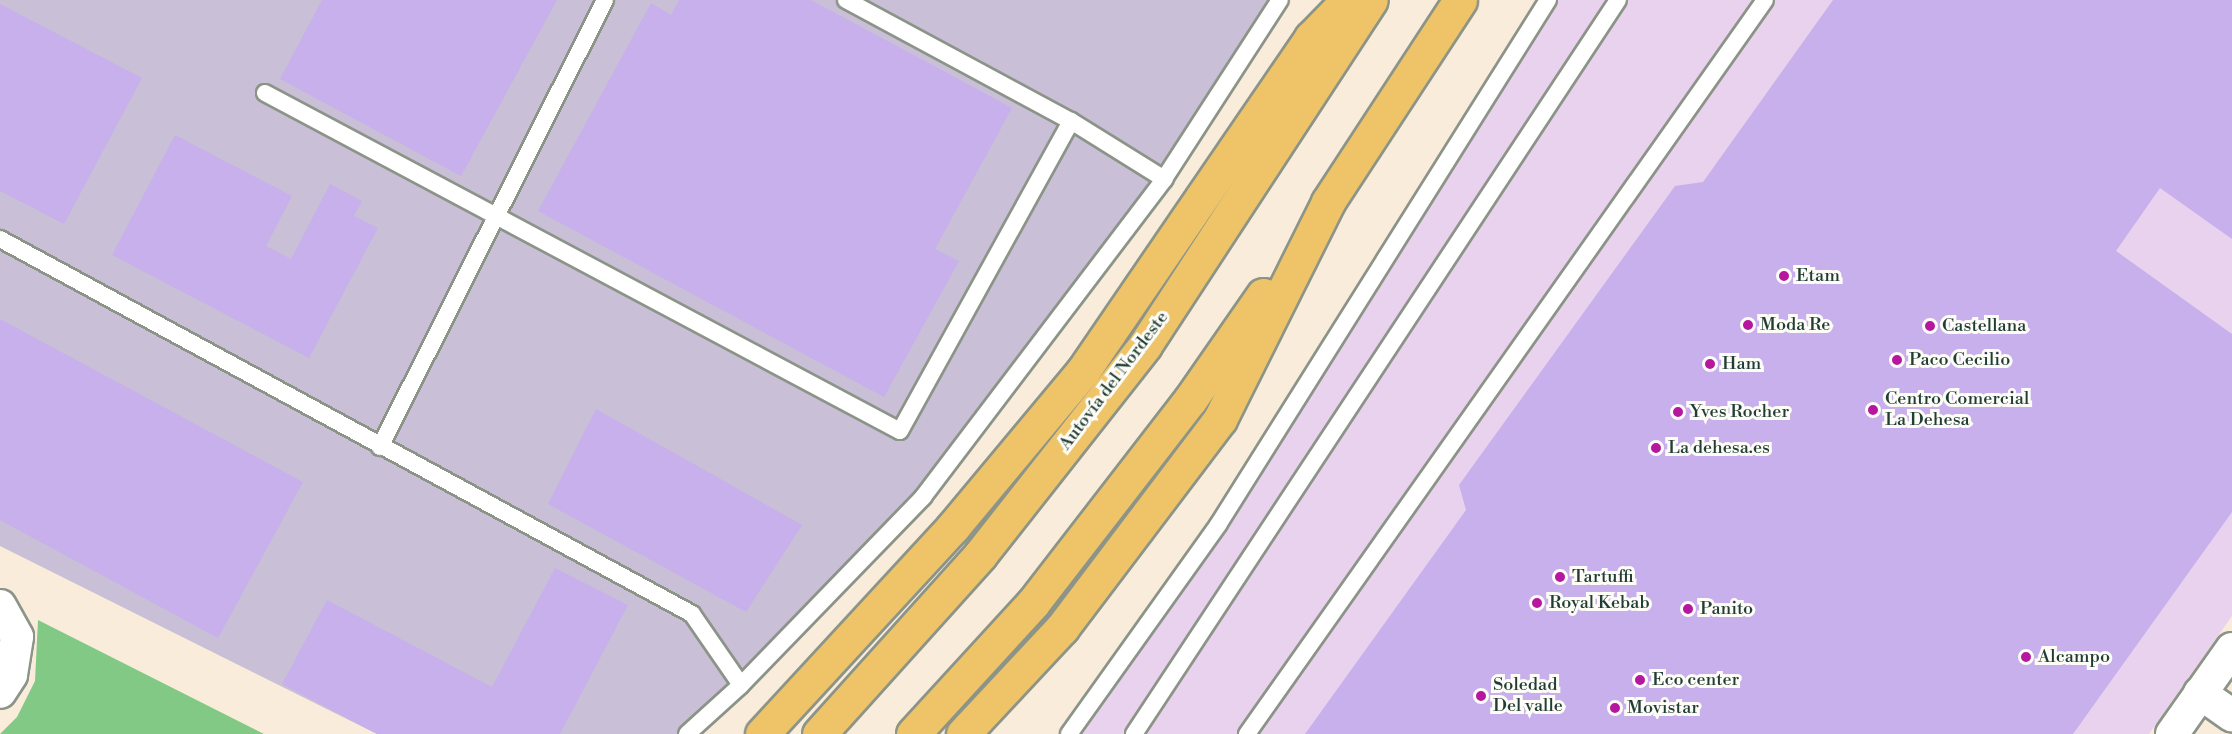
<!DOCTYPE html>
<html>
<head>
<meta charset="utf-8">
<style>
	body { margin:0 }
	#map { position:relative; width:2232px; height:734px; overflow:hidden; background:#f9ecdb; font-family:"Libre Bodoni",serif }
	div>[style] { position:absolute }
	.built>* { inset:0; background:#e9d2ee }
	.industrial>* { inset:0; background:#c9bfd7 }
	.green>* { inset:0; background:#81c984 }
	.building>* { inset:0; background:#c7b0eb }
	.roads { filter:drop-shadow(2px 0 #8c9488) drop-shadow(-2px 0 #8c9488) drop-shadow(0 2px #8c9488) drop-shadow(0 -2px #8c9488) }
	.lane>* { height:16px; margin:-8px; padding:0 8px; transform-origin:8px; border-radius:8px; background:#fff }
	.street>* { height:32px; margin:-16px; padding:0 16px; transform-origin:16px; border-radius:16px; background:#fff }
	.highway>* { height:33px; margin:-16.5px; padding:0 16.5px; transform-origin:16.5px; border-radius:16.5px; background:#efc469 }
	.dots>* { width:16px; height:16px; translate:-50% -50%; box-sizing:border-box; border:3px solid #fdfcf7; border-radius:50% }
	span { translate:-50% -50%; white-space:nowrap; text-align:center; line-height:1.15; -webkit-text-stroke:6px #fdfcf7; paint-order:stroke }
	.poi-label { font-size:18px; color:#1f3d34 }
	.left { translate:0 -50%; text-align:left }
	.street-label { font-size:18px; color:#1f3d34 }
</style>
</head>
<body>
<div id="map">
	<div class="built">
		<div style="clip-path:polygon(1548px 0,2232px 0,2232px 616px,2149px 734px,1069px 734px,1218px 525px)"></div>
	</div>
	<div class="industrial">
		<div style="clip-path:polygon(0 0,1280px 0,1164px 179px,923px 497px,687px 734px,377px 734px,0 546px)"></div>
	</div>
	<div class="green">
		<div style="clip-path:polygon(38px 620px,264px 734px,0 734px,17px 717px,35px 681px)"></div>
	</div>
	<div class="building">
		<div style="clip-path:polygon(322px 0,557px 0,461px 176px,280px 79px)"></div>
		<div style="clip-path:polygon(679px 0,811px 0,1012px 108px,935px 249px,959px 261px,884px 397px,538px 211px,651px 3px,671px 15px)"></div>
		<div style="clip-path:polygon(1833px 0,2232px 0,2232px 239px,2160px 188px,2116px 251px,2232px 334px,2232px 512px,2073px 734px,1305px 734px,1466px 510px,1459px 485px,1675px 186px,1703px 182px)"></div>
		<div style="clip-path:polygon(0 4px,142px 78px,64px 224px,0 191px)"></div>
		<div style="clip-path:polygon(175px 135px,292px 196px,266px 246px,291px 259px,330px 184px,362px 201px,354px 216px,378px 228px,309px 358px,112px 255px)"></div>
		<div style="clip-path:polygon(0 319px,303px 482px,218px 638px,0 520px)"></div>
		<div style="clip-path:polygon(596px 409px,802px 525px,746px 612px,548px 504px)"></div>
		<div style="clip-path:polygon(555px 568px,628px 605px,560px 734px,377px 734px,282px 684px,327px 600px,492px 687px)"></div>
	</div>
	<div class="roads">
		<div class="lane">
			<div style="left:846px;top:0;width:255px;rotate:28.3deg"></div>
			<div style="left:1071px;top:121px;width:110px;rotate:31.9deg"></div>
			<div style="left:265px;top:93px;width:719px;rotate:28.03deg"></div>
			<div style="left:900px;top:431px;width:354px;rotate:-61.1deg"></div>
			<div style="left:0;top:239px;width:787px;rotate:28.45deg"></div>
			<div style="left:692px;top:614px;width:86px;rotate:55.4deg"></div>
			<div style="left:380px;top:447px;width:500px;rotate:-63.28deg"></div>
			<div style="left:687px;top:734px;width:73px;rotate:-42.2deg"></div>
			<div style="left:741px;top:685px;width:262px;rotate:-45.9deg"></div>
			<div style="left:923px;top:497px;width:399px;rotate:-52.8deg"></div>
			<div style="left:1164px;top:179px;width:213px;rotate:-57.1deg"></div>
			<div style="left:1069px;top:734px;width:257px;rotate:-54.5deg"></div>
			<div style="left:1218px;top:525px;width:620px;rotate:-57.85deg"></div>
			<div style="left:1134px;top:734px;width:879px;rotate:-56.6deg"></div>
			<div style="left:1247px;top:734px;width:898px;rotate:-54.79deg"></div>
		</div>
		<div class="street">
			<div style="left:0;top:606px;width:35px;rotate:61deg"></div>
			<div style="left:17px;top:637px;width:38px;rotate:99deg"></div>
			<div style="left:11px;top:675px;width:20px;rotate:123deg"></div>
			<div style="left:2200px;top:693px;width:39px;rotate:35deg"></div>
			<div style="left:2172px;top:734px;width:104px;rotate:-54.8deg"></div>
		</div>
		<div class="highway">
			<div style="left:762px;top:734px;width:282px;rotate:-47.3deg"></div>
			<div style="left:953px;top:527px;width:203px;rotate:-50.2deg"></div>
			<div style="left:1083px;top:371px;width:404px;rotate:-55.6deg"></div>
			<div style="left:1311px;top:38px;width:53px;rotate:-45.8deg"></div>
			<div style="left:819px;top:734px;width:241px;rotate:-48deg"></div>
			<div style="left:980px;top:555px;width:267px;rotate:-51.8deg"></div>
			<div style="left:1145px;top:345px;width:412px;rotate:-56.8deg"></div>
			<div style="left:913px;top:734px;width:178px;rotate:-47.5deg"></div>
			<div style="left:1033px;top:603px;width:257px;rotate:-52.3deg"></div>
			<div style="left:1190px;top:400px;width:128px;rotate:-55.2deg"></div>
			<div style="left:963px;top:734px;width:145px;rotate:-47deg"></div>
			<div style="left:1062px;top:628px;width:262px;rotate:-52.9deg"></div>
			<div style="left:1220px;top:419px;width:242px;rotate:-63.5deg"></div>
			<div style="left:1328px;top:202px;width:241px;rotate:-56.8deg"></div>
		</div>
	</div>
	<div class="dots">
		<div style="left:1784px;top:276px;background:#b5179e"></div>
		<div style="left:1748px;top:325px;background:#b5179e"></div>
		<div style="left:1930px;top:326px;background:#b5179e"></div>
		<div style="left:1897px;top:360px;background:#b5179e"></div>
		<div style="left:1710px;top:364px;background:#b5179e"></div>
		<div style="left:1873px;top:410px;background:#b5179e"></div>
		<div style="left:1678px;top:412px;background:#b5179e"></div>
		<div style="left:1656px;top:448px;background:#b5179e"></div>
		<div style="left:1560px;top:577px;background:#b5179e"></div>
		<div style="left:1537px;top:603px;background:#b5179e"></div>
		<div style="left:1688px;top:609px;background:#b5179e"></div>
		<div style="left:2026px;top:657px;background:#b5179e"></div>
		<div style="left:1640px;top:680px;background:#b5179e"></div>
		<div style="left:1481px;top:696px;background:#b5179e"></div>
		<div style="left:1615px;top:708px;background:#b5179e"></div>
	</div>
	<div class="poi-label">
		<span class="left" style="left:1796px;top:276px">Etam</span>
		<span class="left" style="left:1760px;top:325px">Moda Re</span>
		<span class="left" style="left:1942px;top:326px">Castellana</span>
		<span class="left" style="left:1909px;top:360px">Paco Cecilio</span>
		<span class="left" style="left:1722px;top:364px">Ham</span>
		<span class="left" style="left:1885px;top:410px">Centro Comercial<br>La Dehesa</span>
		<span class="left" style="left:1690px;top:412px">Yves Rocher</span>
		<span class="left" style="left:1668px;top:448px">La dehesa.es</span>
		<span class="left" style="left:1572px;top:577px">Tartuffi</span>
		<span class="left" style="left:1549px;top:603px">Royal Kebab</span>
		<span class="left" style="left:1700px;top:609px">Panito</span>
		<span class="left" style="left:2038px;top:657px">Alcampo</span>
		<span class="left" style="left:1652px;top:680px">Eco center</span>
		<span class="left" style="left:1493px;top:696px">Soledad<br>Del valle</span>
		<span class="left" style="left:1627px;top:708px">Movistar</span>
	</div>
	<div class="street-label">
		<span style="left:1114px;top:381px;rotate:-53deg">Autovía del Nordeste</span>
	</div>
</div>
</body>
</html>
